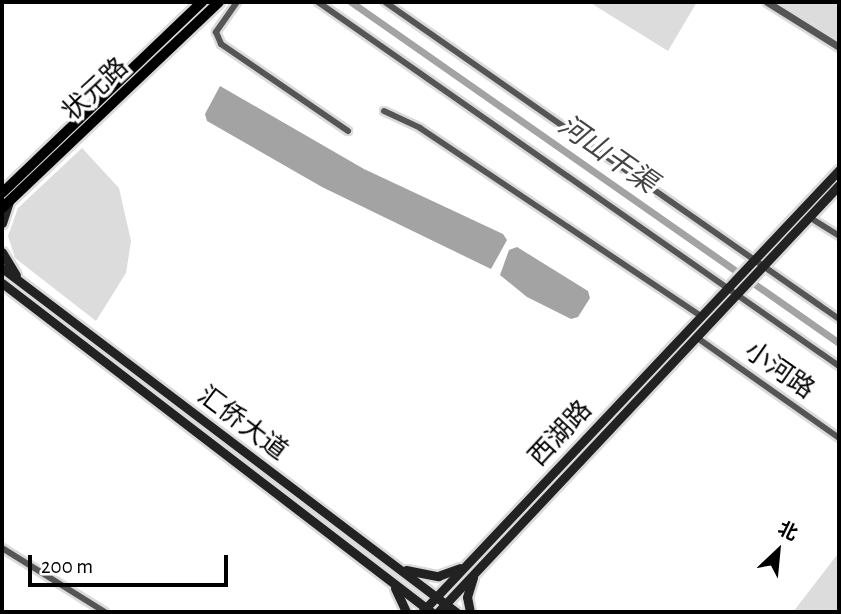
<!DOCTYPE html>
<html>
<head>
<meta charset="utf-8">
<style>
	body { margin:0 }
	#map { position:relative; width:841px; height:614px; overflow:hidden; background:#fff; font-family:"Alegreya Sans","Noto Sans SC",sans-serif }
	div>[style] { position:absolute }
	.green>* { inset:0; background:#dcdcdc }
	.water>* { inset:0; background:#a3a3a3 }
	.canal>* { height:7px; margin:-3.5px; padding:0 3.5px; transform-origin:3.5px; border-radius:3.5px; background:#a3a3a3 }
	.roads { filter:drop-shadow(2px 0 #dbdbdb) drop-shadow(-2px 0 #dbdbdb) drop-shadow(0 2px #dbdbdb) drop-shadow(0 -2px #dbdbdb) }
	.minor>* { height:6px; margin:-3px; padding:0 3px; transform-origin:3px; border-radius:3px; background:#555 }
	.tertiary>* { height:7px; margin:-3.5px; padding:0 3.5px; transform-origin:3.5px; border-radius:3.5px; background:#555 }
	.secondary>* { height:9px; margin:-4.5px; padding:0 4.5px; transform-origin:4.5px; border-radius:4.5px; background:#222 }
	.primary>* { height:10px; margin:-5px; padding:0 5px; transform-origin:5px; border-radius:5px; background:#000 }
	span { translate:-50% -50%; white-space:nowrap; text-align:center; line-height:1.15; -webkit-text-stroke:7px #fff; paint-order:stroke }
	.street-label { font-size:26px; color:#000 }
	.water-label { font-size:28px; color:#444; font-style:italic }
	.frame { position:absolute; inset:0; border:4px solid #000; pointer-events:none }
	.north { position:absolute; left:743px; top:516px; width:70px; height:70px; -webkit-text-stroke:5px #fff; paint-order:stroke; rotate:26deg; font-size:19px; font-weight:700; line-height:28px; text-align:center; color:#000 }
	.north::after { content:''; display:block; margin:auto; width:24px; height:32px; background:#000; clip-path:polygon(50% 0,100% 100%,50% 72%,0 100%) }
	.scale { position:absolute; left:28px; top:555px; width:200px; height:32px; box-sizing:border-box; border:4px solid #000; border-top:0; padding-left:9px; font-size:21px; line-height:24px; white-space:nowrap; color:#000; -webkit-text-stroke:5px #fff; paint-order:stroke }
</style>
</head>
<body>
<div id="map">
	<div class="green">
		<div style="clip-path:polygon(589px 2px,697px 2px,668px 51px)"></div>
		<div style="clip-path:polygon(778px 2px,839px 2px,839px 40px)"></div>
		<div style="clip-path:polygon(82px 148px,119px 188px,131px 241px,126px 273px,96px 321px,15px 258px,8px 236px,18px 208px)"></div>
		<div style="clip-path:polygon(839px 552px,839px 612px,793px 612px,837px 555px)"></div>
	</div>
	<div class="water">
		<div style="clip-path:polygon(220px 86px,364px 169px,503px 234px,507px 240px,491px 269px,322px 187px,207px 121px,205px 114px)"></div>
		<div style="clip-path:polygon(517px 247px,588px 291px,590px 298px,578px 317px,571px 319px,527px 297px,500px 275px,509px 250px)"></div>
	</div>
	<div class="canal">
		<div style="left:351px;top:2px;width:595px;rotate:34.94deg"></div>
	</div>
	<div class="roads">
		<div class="minor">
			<div style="left:237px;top:2px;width:37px;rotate:125deg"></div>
			<div style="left:216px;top:32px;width:13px;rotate:67deg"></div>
			<div style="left:221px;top:44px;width:154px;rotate:34.4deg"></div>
			<div style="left:318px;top:2px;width:636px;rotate:34.94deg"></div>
			<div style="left:385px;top:2px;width:554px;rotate:34.92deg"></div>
			<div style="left:384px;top:111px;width:40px;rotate:25deg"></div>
			<div style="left:420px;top:128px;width:338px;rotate:33.8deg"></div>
			<div style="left:809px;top:217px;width:36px;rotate:32deg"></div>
			<div style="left:696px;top:337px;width:175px;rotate:35.2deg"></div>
			<div style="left:2px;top:548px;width:121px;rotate:31.9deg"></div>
		</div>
		<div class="tertiary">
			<div style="left:767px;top:2px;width:85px;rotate:32deg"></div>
		</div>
		<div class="secondary">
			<div style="left:2px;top:223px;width:22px;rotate:-72deg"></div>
			<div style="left:2px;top:252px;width:27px;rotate:59deg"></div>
			<div style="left:2px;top:268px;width:570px;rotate:37.15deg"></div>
			<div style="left:2px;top:283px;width:541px;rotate:37.48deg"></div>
			<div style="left:406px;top:570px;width:33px;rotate:11deg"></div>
			<div style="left:438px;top:576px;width:23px;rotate:-20deg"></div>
			<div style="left:395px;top:588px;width:26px;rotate:65deg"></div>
			<div style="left:422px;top:612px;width:608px;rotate:-46.67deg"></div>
			<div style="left:438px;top:612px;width:586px;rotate:-46.8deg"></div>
			<div style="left:470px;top:612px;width:15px;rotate:-101deg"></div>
			<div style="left:467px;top:597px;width:21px;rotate:-73deg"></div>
		</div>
		<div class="primary">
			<div style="left:2px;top:193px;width:277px;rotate:-43.7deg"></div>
			<div style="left:2px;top:208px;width:299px;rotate:-43.5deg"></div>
		</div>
	</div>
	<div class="street-label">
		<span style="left:96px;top:90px;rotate:-43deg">状元路</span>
		<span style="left:779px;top:371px;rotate:35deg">小河路</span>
		<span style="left:242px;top:424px;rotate:37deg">汇侨大道</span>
		<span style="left:561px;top:434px;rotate:-47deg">西湖路</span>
	</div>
	<div class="water-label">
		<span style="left:607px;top:155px;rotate:35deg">河山干渠</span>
	</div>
	<div class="frame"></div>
	<div class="north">北</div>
	<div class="scale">200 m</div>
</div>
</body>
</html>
